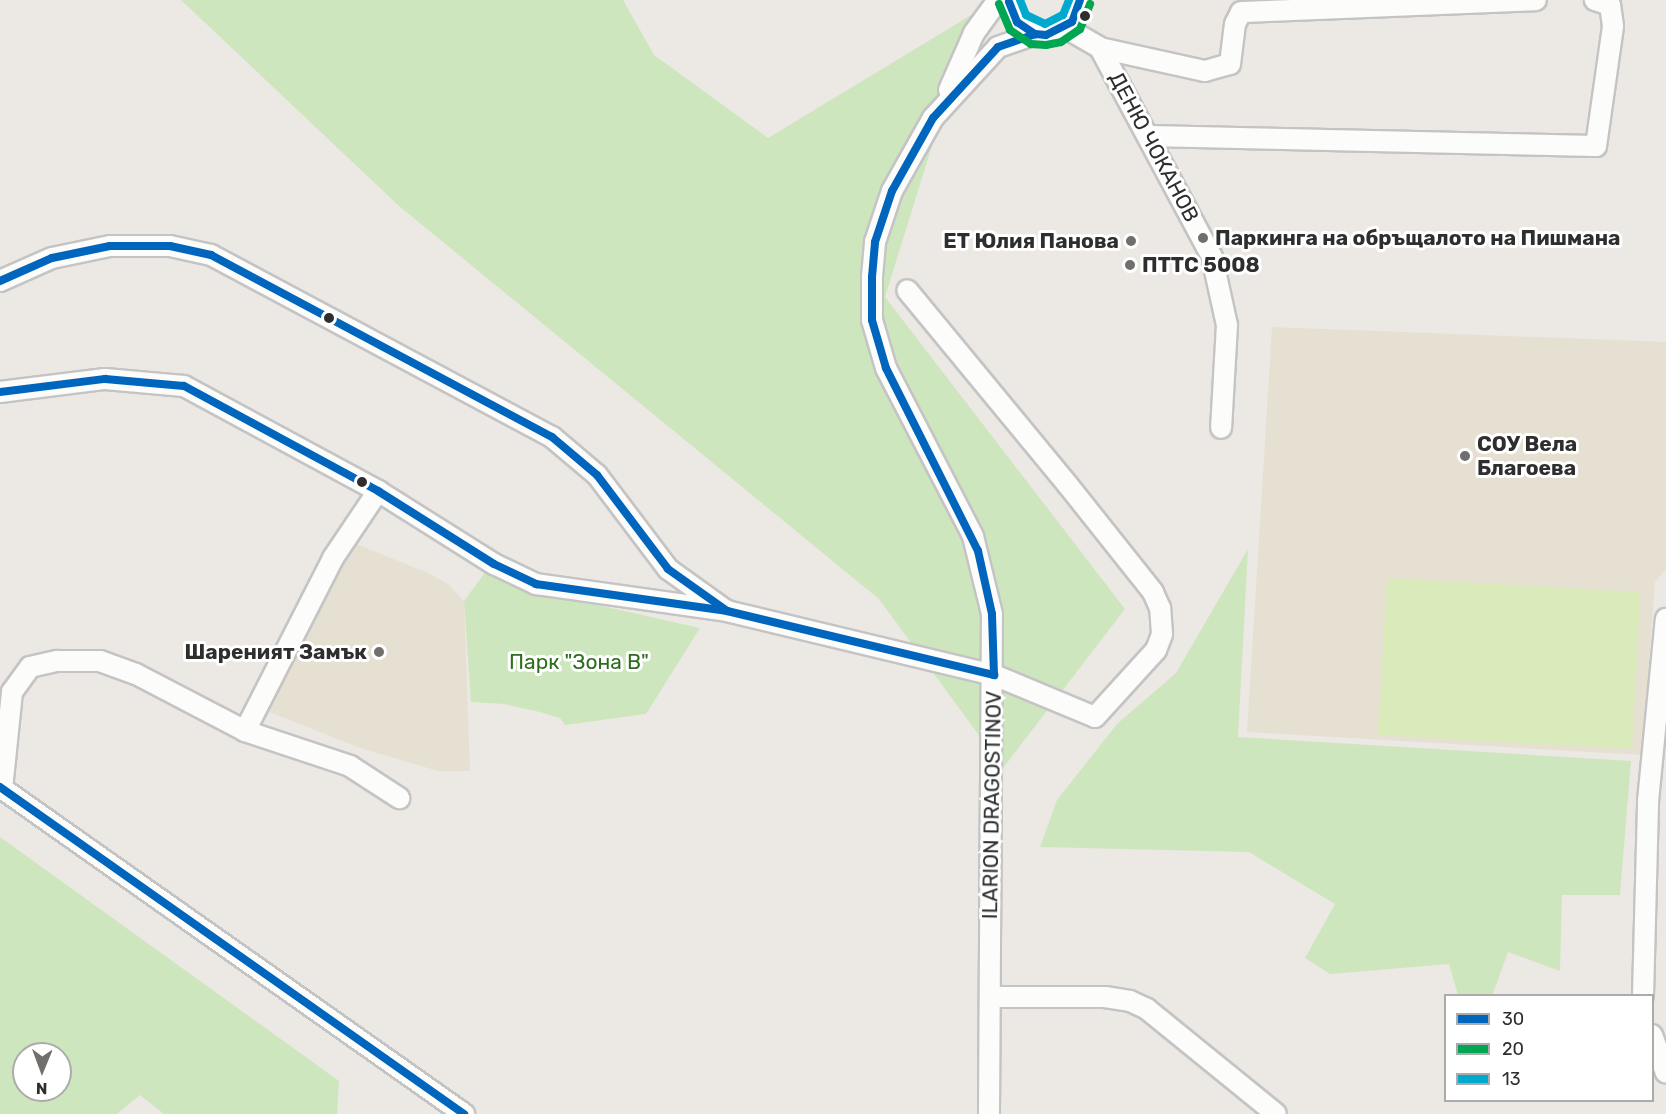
<!DOCTYPE html>
<html>
<head>
<meta charset="utf-8">
<style>
	body { margin:0 }
	#map { position:relative; width:1666px; height:1114px; overflow:hidden; background:#ece8e4; font-family:Rubik,sans-serif }
	div>[style] { position:absolute }
	.education>* { inset:0; background:#e6e0d3 }
	.green>* { inset:0; background:#cee6be }
	.pitch>* { inset:0; background:#d9eabb }
	.roads { filter:drop-shadow(2px 0 #c5c4c5) drop-shadow(-2px 0 #c5c4c5) drop-shadow(0 2px #c5c4c5) drop-shadow(0 -2px #c5c4c5) }
	.minor>* { height:20px; margin:-10px; padding:0 10px; transform-origin:10px; border-radius:10px; background:#fcfcfb }
	.bus-1>* { height:8px; margin:-4px; padding:0 4px; transform-origin:4px; border-radius:4px; background:#0065bd }
	.bus-2>* { height:8px; margin:-4px; padding:0 4px; transform-origin:4px; border-radius:4px; background:#00a651 }
	.bus-3>* { height:8px; margin:-4px; padding:0 4px; transform-origin:4px; border-radius:4px; background:#00a9ce }
	.dots>* { width:16px; height:16px; translate:-50% -50%; box-sizing:border-box; border:3px solid #fff; border-radius:50% }
	span { translate:-50% -50%; white-space:nowrap; text-align:center; line-height:1.15; -webkit-text-stroke:6px #fff; paint-order:stroke }
	.street-label { font-size:21px; color:#2e2e2e }
	.poi-label { font-size:21px; color:#2e2e2e; font-weight:700 }
	.left { translate:0 -50%; text-align:left }
	.right { translate:-100% -50%; text-align:right }
	.park-label { font-size:21px; color:#2c6e1b }
	.legend { position:absolute; left:1444px; top:994px; width:210px; height:108px; box-sizing:border-box; background:#fff; border:2px solid #ababab; margin:0; padding:8px 10px; list-style:none; font-size:18px; color:#2e2e2e }
	.legend li { display:flex; align-items:center; gap:12px; height:30px }
	.legend b { width:30px; border:2px solid #ababab }
	.north { position:absolute; left:12px; top:1042px; width:60px; height:60px; box-sizing:border-box; background:#fff; border:2px solid #ababab; border-radius:50%; rotate:181deg; font-size:16px; font-weight:700; line-height:24px; text-align:center; color:#2e2e2e }
	.north::after { content:''; display:block; margin:auto; width:21px; height:27px; background:#706f6e; clip-path:polygon(50% 0,100% 100%,50% 72%,0 100%) }
</style>
</head>
<body>
<div id="map">
	<div class="education">
		<div style="clip-path:polygon(1272px 327px,1666px 342px,1666px 569px,1655px 582px,1642px 755px,1247px 732px)"></div>
		<div style="clip-path:polygon(349px 541px,428px 573px,448px 584px,464px 601px,470px 771px,438px 771px,360px 748px,264px 710px)"></div>
	</div>
	<div class="green">
		<div style="clip-path:polygon(181px 0,623px 0,654px 55px,768px 138px,973px 14px,885px 297px,1125px 609px,1003px 768px,879px 599px,399px 206px)"></div>
		<div style="clip-path:polygon(1248px 549px,1238px 737px,1631px 761px,1620px 895px,1562px 895px,1560px 971px,1508px 952px,1492px 996px,1458px 995px,1449px 964px,1330px 974px,1305px 958px,1335px 904px,1249px 852px,1040px 847px,1057px 800px,1117px 724px,1176px 673px)"></div>
		<div style="clip-path:polygon(489px 567px,540px 592px,700px 628px,646px 714px,565px 725px,560px 718px,540px 712px,504px 704px,471px 702px,464px 601px)"></div>
		<div style="clip-path:polygon(evenodd,0 837px,339px 1081px,337px 1114px,164px 1114px,140px 1095px,117px 1114px,0 1114px,0 837px,24px 1054px,60px 1054px,60px 1090px,24px 1090px,24px 1054px)"></div>
	</div>
	<div class="pitch">
		<div style="clip-path:polygon(1387px 578px,1640px 592px,1632px 749px,1378px 735px)"></div>
	</div>
	<div class="roads">
		<div class="minor">
			<div style="left:1009px;top:0;width:23px;rotate:70deg"></div>
			<div style="left:1017px;top:22px;width:22px;rotate:34deg"></div>
			<div style="left:1035px;top:34px;width:11px;rotate:5deg"></div>
			<div style="left:1046px;top:35px;width:10px;rotate:-11deg"></div>
			<div style="left:1056px;top:33px;width:19px;rotate:-35deg"></div>
			<div style="left:1072px;top:22px;width:23px;rotate:-70deg"></div>
			<div style="left:1066px;top:28px;width:39px;rotate:30deg"></div>
			<div style="left:1100px;top:48px;width:237px;rotate:61.8deg"></div>
			<div style="left:1212px;top:257px;width:70px;rotate:77.6deg"></div>
			<div style="left:1227px;top:325px;width:103px;rotate:93.3deg"></div>
			<div style="left:1100px;top:48px;width:107px;rotate:12.4deg"></div>
			<div style="left:1205px;top:71px;width:26px;rotate:-16deg"></div>
			<div style="left:1230px;top:64px;width:40px;rotate:-82.9deg"></div>
			<div style="left:1235px;top:24px;width:13px;rotate:-63deg"></div>
			<div style="left:1241px;top:12px;width:295px;rotate:-2.3deg"></div>
			<div style="left:949px;top:90px;width:62px;rotate:-66.3deg"></div>
			<div style="left:974px;top:33px;width:41px;rotate:-54deg"></div>
			<div style="left:1149px;top:136px;width:447px;rotate:1.3deg"></div>
			<div style="left:1596px;top:146px;width:121px;rotate:-81.9deg"></div>
			<div style="left:1613px;top:26px;width:21px;rotate:-98deg"></div>
			<div style="left:1610px;top:5px;width:16px;rotate:-162deg"></div>
			<div style="left:0;top:281px;width:57px;rotate:-23.9deg"></div>
			<div style="left:52px;top:258px;width:59px;rotate:-11.7deg"></div>
			<div style="left:110px;top:246px;width:60px"></div>
			<div style="left:170px;top:246px;width:42px;rotate:12.4deg"></div>
			<div style="left:211px;top:255px;width:387px;rotate:28.1deg"></div>
			<div style="left:552px;top:437px;width:59px;rotate:40.2deg"></div>
			<div style="left:597px;top:475px;width:118px;rotate:52.9deg"></div>
			<div style="left:668px;top:569px;width:70px;rotate:35.7deg"></div>
			<div style="left:0;top:392px;width:106px;rotate:-7.1deg"></div>
			<div style="left:105px;top:379px;width:79px;rotate:5.1deg"></div>
			<div style="left:184px;top:386px;width:221px;rotate:28.4deg"></div>
			<div style="left:378px;top:491px;width:137px;rotate:32.2deg"></div>
			<div style="left:494px;top:564px;width:47px;rotate:25.5deg"></div>
			<div style="left:536px;top:584px;width:193px;rotate:8deg"></div>
			<div style="left:727px;top:611px;width:275px;rotate:13.5deg"></div>
			<div style="left:994px;top:675px;width:109px;rotate:22.6deg"></div>
			<div style="left:1095px;top:717px;width:91px;rotate:-47.7deg"></div>
			<div style="left:1156px;top:650px;width:17px;rotate:-69deg"></div>
			<div style="left:1162px;top:634px;width:26px;rotate:-94deg"></div>
			<div style="left:1160px;top:608px;width:17px;rotate:-114deg"></div>
			<div style="left:1153px;top:592px;width:138px;rotate:-128.5deg"></div>
			<div style="left:1067px;top:484px;width:251px;rotate:-129.5deg"></div>
			<div style="left:245px;top:731px;width:194px;rotate:-63deg"></div>
			<div style="left:333px;top:558px;width:81px;rotate:-56.1deg"></div>
			<div style="left:0;top:787px;width:568px;rotate:35.17deg"></div>
			<div style="left:2px;top:789px;width:98px;rotate:-84.1deg"></div>
			<div style="left:12px;top:692px;width:31px;rotate:-54deg"></div>
			<div style="left:30px;top:667px;width:28px;rotate:-13deg"></div>
			<div style="left:57px;top:661px;width:43px"></div>
			<div style="left:100px;top:661px;width:38px;rotate:20deg"></div>
			<div style="left:136px;top:674px;width:123px;rotate:27.6deg"></div>
			<div style="left:245px;top:731px;width:111px;rotate:18.4deg"></div>
			<div style="left:350px;top:766px;width:59px;rotate:33.1deg"></div>
			<div style="left:1643px;top:996px;width:195px;rotate:-88.5deg"></div>
			<div style="left:1648px;top:801px;width:183px;rotate:-84.4deg"></div>
			<div style="left:990px;top:997px;width:115px"></div>
			<div style="left:1105px;top:997px;width:25px;rotate:9deg"></div>
			<div style="left:1130px;top:1001px;width:19px;rotate:25deg"></div>
			<div style="left:1147px;top:1009px;width:166px;rotate:39.1deg"></div>
			<div style="left:1652px;top:1035px;width:40px;rotate:69.8deg"></div>
			<div style="left:989px;top:1114px;width:500px;rotate:-89.66deg"></div>
			<div style="left:992px;top:614px;width:80px;rotate:-103.7deg"></div>
			<div style="left:973px;top:536px;width:189px;rotate:-117.4deg"></div>
			<div style="left:886px;top:368px;width:50px;rotate:-106.3deg"></div>
			<div style="left:872px;top:320px;width:43px;rotate:-90deg"></div>
			<div style="left:872px;top:277px;width:35px;rotate:-85deg"></div>
			<div style="left:875px;top:242px;width:54px;rotate:-71.6deg"></div>
			<div style="left:892px;top:191px;width:84px;rotate:-60.7deg"></div>
			<div style="left:933px;top:118px;width:96px;rotate:-47.5deg"></div>
			<div style="left:998px;top:47px;width:39px;rotate:-19deg"></div>
		</div>
	</div>
	<div class="bus-1">
		<div style="left:1009px;top:2px;width:22px;rotate:68deg"></div>
		<div style="left:1017px;top:22px;width:22px;rotate:34deg"></div>
		<div style="left:1035px;top:34px;width:11px;rotate:5deg"></div>
		<div style="left:1046px;top:35px;width:29px;rotate:-27deg"></div>
		<div style="left:1072px;top:22px;width:23px;rotate:-70deg"></div>
		<div style="left:0;top:281px;width:57px;rotate:-23.9deg"></div>
		<div style="left:52px;top:258px;width:59px;rotate:-11.7deg"></div>
		<div style="left:110px;top:246px;width:60px"></div>
		<div style="left:170px;top:246px;width:42px;rotate:12.4deg"></div>
		<div style="left:211px;top:255px;width:387px;rotate:28.1deg"></div>
		<div style="left:552px;top:437px;width:59px;rotate:40.2deg"></div>
		<div style="left:597px;top:475px;width:118px;rotate:52.9deg"></div>
		<div style="left:668px;top:569px;width:72px;rotate:35.4deg"></div>
		<div style="left:0;top:392px;width:106px;rotate:-7.1deg"></div>
		<div style="left:105px;top:379px;width:79px;rotate:5.1deg"></div>
		<div style="left:184px;top:386px;width:221px;rotate:28.4deg"></div>
		<div style="left:378px;top:491px;width:137px;rotate:32.2deg"></div>
		<div style="left:494px;top:564px;width:47px;rotate:25.5deg"></div>
		<div style="left:536px;top:584px;width:193px;rotate:8deg"></div>
		<div style="left:727px;top:611px;width:275px;rotate:13.5deg"></div>
		<div style="left:994px;top:675px;width:61px;rotate:-91.9deg"></div>
		<div style="left:992px;top:614px;width:65px;rotate:-102.5deg"></div>
		<div style="left:978px;top:551px;width:205px;rotate:-116.7deg"></div>
		<div style="left:886px;top:368px;width:50px;rotate:-106.3deg"></div>
		<div style="left:872px;top:320px;width:43px;rotate:-90deg"></div>
		<div style="left:872px;top:277px;width:35px;rotate:-85deg"></div>
		<div style="left:875px;top:242px;width:54px;rotate:-71.6deg"></div>
		<div style="left:892px;top:191px;width:84px;rotate:-60.7deg"></div>
		<div style="left:933px;top:118px;width:96px;rotate:-47.5deg"></div>
		<div style="left:998px;top:47px;width:39px;rotate:-19deg"></div>
		<div style="left:0;top:787px;width:568px;rotate:35.17deg"></div>
	</div>
	<div class="bus-2">
		<div style="left:999px;top:4px;width:28px;rotate:67deg"></div>
		<div style="left:1010px;top:30px;width:25px;rotate:34deg"></div>
		<div style="left:1031px;top:44px;width:15px;rotate:4deg"></div>
		<div style="left:1046px;top:45px;width:15px;rotate:-11deg"></div>
		<div style="left:1061px;top:42px;width:23px;rotate:-34deg"></div>
		<div style="left:1080px;top:29px;width:27px;rotate:-68deg"></div>
	</div>
	<div class="bus-3">
		<div style="left:1020px;top:0;width:16px;rotate:68deg"></div>
		<div style="left:1026px;top:15px;width:21px;rotate:25deg"></div>
		<div style="left:1045px;top:24px;width:20px;rotate:-27deg"></div>
		<div style="left:1063px;top:15px;width:16px;rotate:-68deg"></div>
	</div>
	<div class="dots">
		<div style="left:1085px;top:16px;background:#2e2e2e"></div>
		<div style="left:1203px;top:238px;background:#706f6e"></div>
		<div style="left:1131px;top:241px;background:#706f6e"></div>
		<div style="left:1130px;top:265px;background:#706f6e"></div>
		<div style="left:329px;top:318px;background:#2e2e2e"></div>
		<div style="left:1465px;top:456px;background:#706f6e"></div>
		<div style="left:362px;top:482px;background:#2e2e2e"></div>
		<div style="left:379px;top:652px;background:#706f6e"></div>
	</div>
	<div class="street-label">
		<span style="left:1154px;top:147px;rotate:62deg">ДЕНЮ ЧОКАНОВ</span>
		<span style="left:992px;top:805px;rotate:-89deg">ILARION DRAGOSTINOV</span>
	</div>
	<div class="poi-label">
		<span class="left" style="left:1215px;top:238px">Паркинга на обръщалото на Пишмана</span>
		<span class="right" style="left:1119px;top:241px">ЕТ Юлия Панова</span>
		<span class="left" style="left:1142px;top:265px">ПТТС 5008</span>
		<span class="left" style="left:1477px;top:456px">СОУ Вела<br>Благоева</span>
		<span class="right" style="left:367px;top:652px">Шареният Замък</span>
	</div>
	<div class="park-label">
		<span style="left:579px;top:662px">Парк "Зона В"</span>
	</div>
	<ul class="legend">
	<li><b style="height:8px;background:#0065bd"></b>30</li>
	<li><b style="height:8px;background:#00a651"></b>20</li>
	<li><b style="height:8px;background:#00a9ce"></b>13</li>
	</ul>
	<div class="north">N</div>
</div>
</body>
</html>
